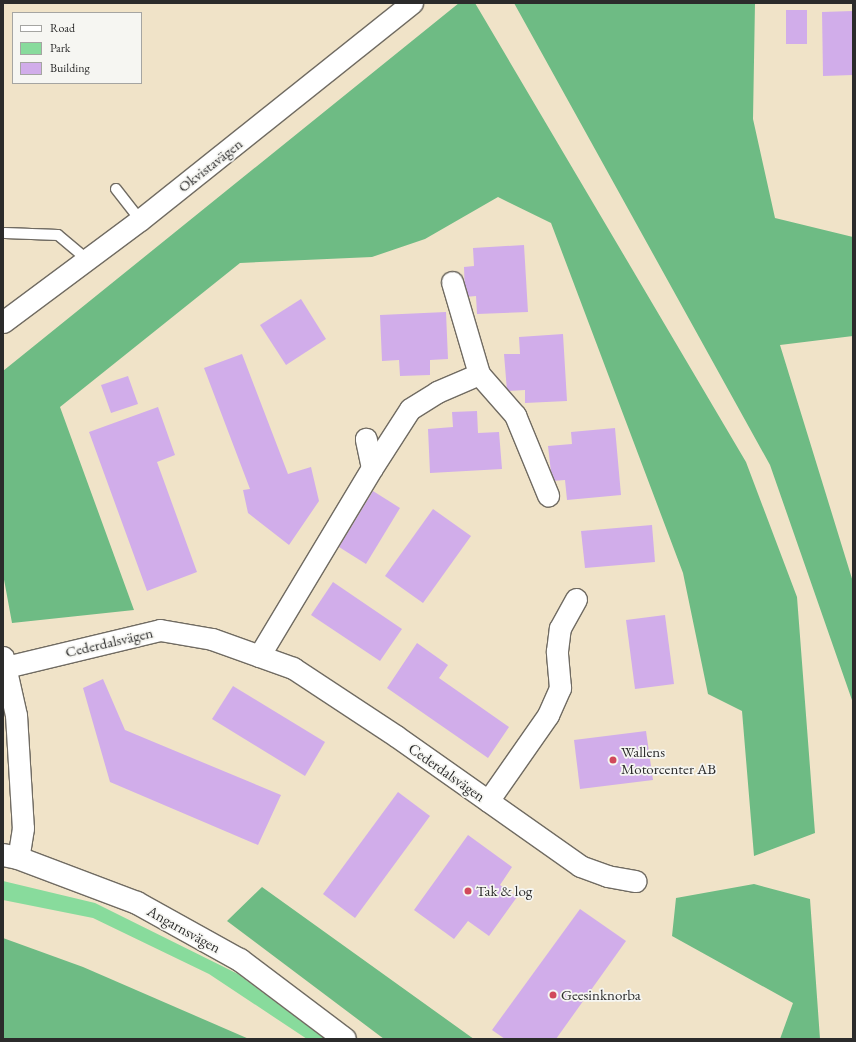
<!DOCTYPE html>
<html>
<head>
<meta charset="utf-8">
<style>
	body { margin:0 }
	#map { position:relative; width:856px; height:1042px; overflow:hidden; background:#f0e3c8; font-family:"EB Garamond",serif }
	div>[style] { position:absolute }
	.green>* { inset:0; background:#88db9c }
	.forest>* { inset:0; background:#6ebb84 }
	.building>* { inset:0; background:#d1adea }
	.roads { filter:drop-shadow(1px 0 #706b62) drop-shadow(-1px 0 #706b62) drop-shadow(0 1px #706b62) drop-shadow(0 -1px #706b62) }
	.service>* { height:10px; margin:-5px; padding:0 5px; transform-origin:5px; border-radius:5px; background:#fff }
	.minor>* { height:21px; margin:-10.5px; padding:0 10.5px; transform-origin:10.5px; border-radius:10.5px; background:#fff }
	.secondary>* { height:22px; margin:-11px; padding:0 11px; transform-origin:11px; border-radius:11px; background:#fff }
	.dots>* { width:11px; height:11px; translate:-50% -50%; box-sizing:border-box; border:2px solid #f6f6f2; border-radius:50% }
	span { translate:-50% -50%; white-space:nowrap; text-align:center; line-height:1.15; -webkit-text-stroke:3.5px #f6f6f2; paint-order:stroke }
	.street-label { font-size:15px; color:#2b2b2b }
	.poi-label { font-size:15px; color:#2b2b2b }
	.left { translate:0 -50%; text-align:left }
	.frame { position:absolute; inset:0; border:4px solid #2b2b2b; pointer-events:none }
	.legend { position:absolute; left:12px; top:12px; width:130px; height:72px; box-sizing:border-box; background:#f6f6f2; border:1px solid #a5a5a2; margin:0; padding:5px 7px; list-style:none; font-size:12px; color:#2b2b2b }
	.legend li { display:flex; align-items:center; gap:8px; height:20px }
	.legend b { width:20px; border:1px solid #a5a5a2 }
</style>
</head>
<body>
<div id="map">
	<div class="green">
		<div style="clip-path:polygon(3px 881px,95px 903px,238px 974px,325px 1039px,307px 1039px,209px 974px,93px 918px,3px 900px)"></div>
	</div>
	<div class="forest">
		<div style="clip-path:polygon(459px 3px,475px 3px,746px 462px,797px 597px,815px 833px,754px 856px,742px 711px,708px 694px,683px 573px,551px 223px,498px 197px,425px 239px,372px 257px,240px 263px,60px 407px,134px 610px,12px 623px,3px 574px,3px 371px)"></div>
		<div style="clip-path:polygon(514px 3px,755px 3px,753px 119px,775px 218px,853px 237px,853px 336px,780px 345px,853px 582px,853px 703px,770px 465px)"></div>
		<div style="clip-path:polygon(754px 884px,810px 899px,820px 1039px,780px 1039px,793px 1003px,672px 936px,676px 898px)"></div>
		<div style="clip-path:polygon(262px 887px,471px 1037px,474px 1039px,384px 1039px,227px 921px)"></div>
		<div style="clip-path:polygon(3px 938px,83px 967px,249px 1039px,3px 1039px)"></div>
	</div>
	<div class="building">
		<div style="clip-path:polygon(786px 10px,807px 10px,807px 44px,786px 44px)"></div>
		<div style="clip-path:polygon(853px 11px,853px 75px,823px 76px,822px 12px)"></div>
		<div style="clip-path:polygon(524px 245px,528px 312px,477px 314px,476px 296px,465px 297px,464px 267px,474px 266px,473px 248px)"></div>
		<div style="clip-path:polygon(301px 299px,326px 339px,286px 365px,260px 325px)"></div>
		<div style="clip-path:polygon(446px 312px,448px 359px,430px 360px,430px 375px,400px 376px,399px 360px,382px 361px,380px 315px)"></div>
		<div style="clip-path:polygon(563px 334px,567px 401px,525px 403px,525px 390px,507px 391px,504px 354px,520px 354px,519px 337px)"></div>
		<div style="clip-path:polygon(242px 354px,288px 474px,311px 467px,319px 501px,289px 545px,248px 513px,243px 490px,250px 489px,204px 368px)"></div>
		<div style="clip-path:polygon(128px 376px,138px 404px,111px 413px,101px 385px)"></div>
		<div style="clip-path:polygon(158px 407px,175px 455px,157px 462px,197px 572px,147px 591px,89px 432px)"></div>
		<div style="clip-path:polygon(477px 411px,478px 433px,499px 432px,502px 469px,430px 473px,428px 429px,453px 427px,452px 412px)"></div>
		<div style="clip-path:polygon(615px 428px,621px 495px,567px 500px,565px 480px,552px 481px,548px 446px,572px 444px,571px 432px)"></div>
		<div style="clip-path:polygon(373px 491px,400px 508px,366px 564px,339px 547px)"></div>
		<div style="clip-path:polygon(433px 509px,471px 536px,423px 603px,385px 576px)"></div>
		<div style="clip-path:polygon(652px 525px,655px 562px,585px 568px,581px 531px)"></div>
		<div style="clip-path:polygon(333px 582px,402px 629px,380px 661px,311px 615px)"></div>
		<div style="clip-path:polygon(665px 615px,674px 684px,635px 689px,626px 620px)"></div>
		<div style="clip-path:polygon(417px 643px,448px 665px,439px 678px,509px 727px,488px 758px,387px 688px)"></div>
		<div style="clip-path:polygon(103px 679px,125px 730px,281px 795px,258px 845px,110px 782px,83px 688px)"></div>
		<div style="clip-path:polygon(233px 686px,325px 742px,305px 776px,212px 719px)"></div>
		<div style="clip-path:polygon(646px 731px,653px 780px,580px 789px,574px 740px)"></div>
		<div style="clip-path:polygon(398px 792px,430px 816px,355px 918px,323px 894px)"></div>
		<div style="clip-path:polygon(468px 835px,512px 867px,500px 885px,517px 897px,489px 936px,468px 921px,454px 939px,414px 910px)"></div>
		<div style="clip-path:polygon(580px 909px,626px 941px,556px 1039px,505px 1039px,492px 1030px)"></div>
	</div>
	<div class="roads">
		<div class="service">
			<div style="left:116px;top:189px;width:39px;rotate:52deg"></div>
			<div style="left:5px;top:233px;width:53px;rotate:2.2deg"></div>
			<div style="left:58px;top:235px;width:35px;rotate:40deg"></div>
		</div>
		<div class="minor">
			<div style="left:452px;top:282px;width:96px;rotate:73.6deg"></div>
			<div style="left:3px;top:322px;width:171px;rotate:-36.7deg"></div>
			<div style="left:140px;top:220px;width:348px;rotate:-38.6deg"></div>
			<div style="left:372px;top:468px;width:70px;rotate:-57.2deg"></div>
			<div style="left:410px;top:409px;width:32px;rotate:-32deg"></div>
			<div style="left:437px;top:392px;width:46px;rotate:-23.2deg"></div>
			<div style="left:479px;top:374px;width:55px;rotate:48.7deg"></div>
			<div style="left:515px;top:415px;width:87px;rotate:67.6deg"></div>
			<div style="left:259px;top:656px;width:219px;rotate:-59deg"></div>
			<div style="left:372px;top:468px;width:30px;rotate:-102deg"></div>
			<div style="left:3px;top:657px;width:59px;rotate:77.4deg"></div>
			<div style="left:16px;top:715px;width:113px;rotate:86.5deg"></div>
			<div style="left:23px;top:828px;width:30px;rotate:99deg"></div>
			<div style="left:6px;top:667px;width:158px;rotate:-13.5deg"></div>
			<div style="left:160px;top:630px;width:53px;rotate:9.8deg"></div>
			<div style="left:212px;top:639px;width:86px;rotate:19.7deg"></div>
			<div style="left:293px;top:668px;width:123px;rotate:33.4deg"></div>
			<div style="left:396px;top:736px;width:225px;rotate:35.2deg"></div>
			<div style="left:580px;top:866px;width:29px;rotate:20deg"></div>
			<div style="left:607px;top:876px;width:29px;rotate:10deg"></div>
			<div style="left:488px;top:801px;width:105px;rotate:-55.1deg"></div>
			<div style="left:548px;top:715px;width:30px;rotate:-66deg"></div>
			<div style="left:560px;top:688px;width:37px;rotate:-95deg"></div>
			<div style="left:557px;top:651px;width:23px;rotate:-83deg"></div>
			<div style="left:560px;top:628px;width:33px;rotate:-61deg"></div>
		</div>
		<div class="secondary">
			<div style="left:3px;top:855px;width:15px;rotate:11deg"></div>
			<div style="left:18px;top:858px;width:127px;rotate:20.7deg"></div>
			<div style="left:137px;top:903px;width:118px;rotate:29deg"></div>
			<div style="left:240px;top:960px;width:131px;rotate:37deg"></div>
		</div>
	</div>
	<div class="dots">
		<div style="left:613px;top:760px;background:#d1495b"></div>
		<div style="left:468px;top:891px;background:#d1495b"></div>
		<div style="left:553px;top:995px;background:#d1495b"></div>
	</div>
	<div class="street-label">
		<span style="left:210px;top:165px;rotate:-38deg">Okvistavägen</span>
		<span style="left:109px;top:642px;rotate:-13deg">Cederdalsvägen</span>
		<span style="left:447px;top:772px;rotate:35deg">Cederdalsvägen</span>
		<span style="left:184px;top:929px;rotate:29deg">Angarnsvägen</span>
	</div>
	<div class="poi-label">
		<span class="left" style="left:621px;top:760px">Wallens<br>Motorcenter AB</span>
		<span class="left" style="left:476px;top:891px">Tak &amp; log</span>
		<span class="left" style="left:561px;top:995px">Geesinknorba</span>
	</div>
	<div class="frame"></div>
	<ul class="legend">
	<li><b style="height:5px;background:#fff"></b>Road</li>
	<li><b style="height:11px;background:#88db9c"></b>Park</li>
	<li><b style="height:11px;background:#d1adea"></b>Building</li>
	</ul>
</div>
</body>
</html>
